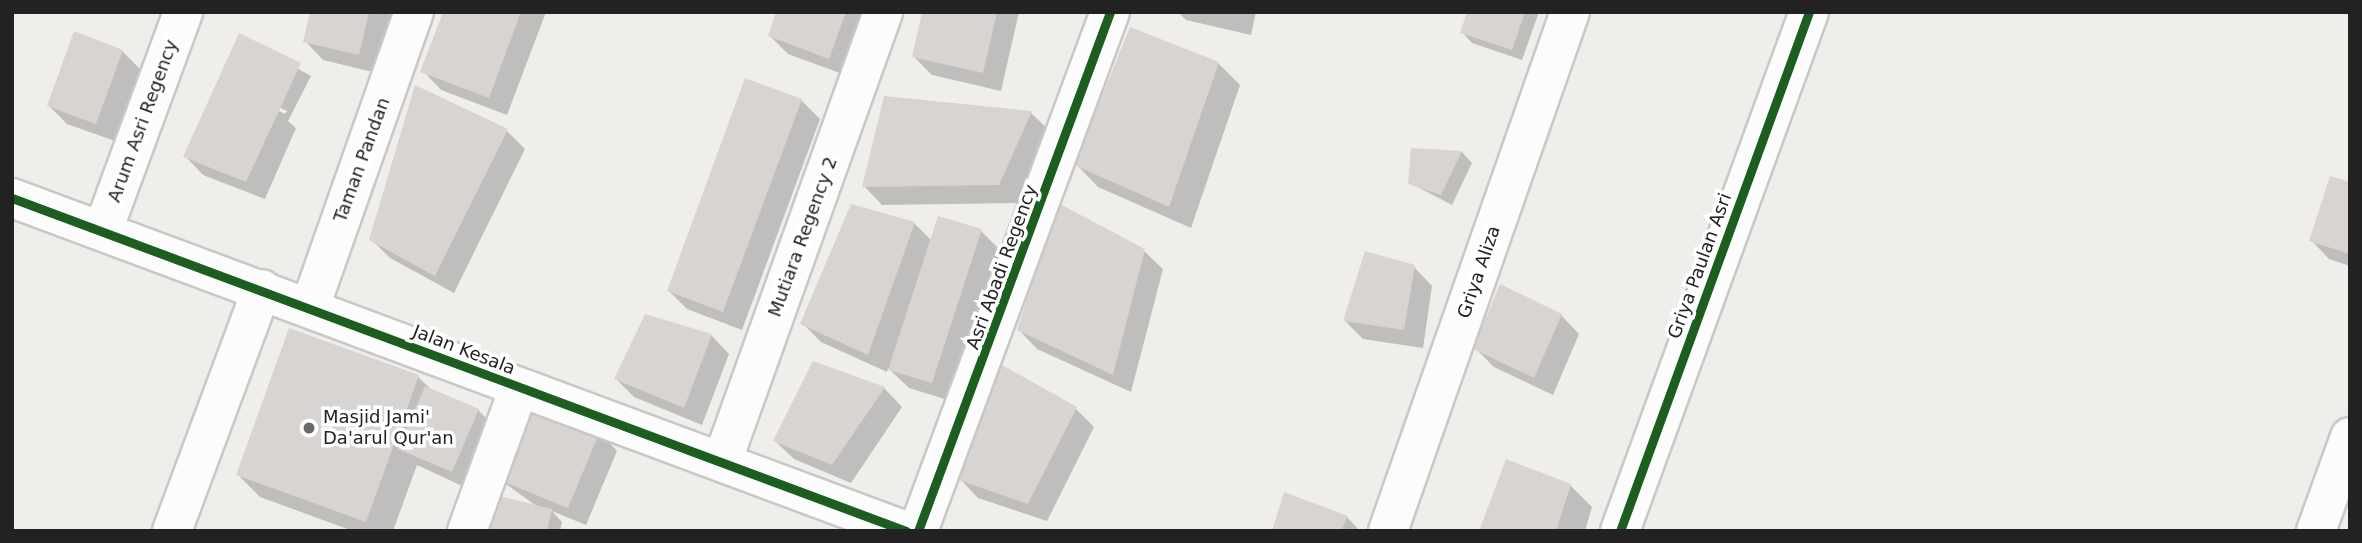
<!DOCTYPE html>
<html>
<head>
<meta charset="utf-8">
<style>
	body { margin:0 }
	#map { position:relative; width:2362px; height:543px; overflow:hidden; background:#f0eeeb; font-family:"DejaVu Sans",sans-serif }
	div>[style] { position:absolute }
	.shadow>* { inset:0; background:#0003 }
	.building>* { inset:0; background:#d7d4d2 }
	.roads { filter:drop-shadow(2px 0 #c9c8c7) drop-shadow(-2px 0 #c9c8c7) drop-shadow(0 2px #c9c8c7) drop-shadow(0 -2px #c9c8c7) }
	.minor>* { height:38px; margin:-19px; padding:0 19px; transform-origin:19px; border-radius:19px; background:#fdfcfc }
	.cycleway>* { height:9px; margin:-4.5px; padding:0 4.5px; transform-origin:4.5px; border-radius:4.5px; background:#1b5e20 }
	.dots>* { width:19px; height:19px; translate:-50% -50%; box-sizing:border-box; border:4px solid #fff; border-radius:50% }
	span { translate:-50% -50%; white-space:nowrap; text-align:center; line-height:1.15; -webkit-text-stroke:7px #fff; paint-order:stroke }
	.street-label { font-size:18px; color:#222 }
	.poi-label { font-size:18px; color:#222 }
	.left { translate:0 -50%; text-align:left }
	.frame { position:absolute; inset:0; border:14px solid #222; pointer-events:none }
</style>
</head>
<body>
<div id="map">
	<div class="shadow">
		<div style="clip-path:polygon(312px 12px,392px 12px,377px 73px,323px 60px,305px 41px)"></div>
		<div style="clip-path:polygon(445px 12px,546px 12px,507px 115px,441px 90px,423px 71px)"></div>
		<div style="clip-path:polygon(778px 12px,871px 12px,848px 76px,788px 54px,770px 36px)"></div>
		<div style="clip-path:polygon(924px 12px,1019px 12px,1001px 91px,932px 75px,914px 57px)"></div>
		<div style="clip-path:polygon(1178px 12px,1256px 12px,1251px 35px,1186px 20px)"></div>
		<div style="clip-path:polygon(1469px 12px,1539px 12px,1522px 60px,1472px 43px,1462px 32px)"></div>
		<div style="clip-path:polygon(evenodd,240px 36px,311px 76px,288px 121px,296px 128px,265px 199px,203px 175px,185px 156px,240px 36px,229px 82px,287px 111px,285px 114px,229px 86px,229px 82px)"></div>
		<div style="clip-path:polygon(122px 51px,141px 70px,115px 141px,67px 124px,49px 106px)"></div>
		<div style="clip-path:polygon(1218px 63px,1240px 85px,1191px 228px,1098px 187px,1076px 164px)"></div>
		<div style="clip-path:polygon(885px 98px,1031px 113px,1050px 131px,1018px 203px,882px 205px,864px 186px)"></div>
		<div style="clip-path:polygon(801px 100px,820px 119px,742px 330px,687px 309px,669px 291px)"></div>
		<div style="clip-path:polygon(507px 131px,525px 149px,454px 293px,390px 258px,371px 239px)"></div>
		<div style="clip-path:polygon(1412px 150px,1462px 152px,1472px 163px,1452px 205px,1410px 183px)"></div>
		<div style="clip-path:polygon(2350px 184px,2350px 266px,2329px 259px,2311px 240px)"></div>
		<div style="clip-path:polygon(940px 218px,981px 231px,1000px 250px,951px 401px,909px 388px,888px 368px,887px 372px,821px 342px,802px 323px,914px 223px,932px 241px)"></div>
		<div style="clip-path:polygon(1144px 251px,1163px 269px,1131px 392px,1037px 349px,1019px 330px)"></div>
		<div style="clip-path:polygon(1414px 267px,1432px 286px,1423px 348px,1363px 339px,1345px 321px)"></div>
		<div style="clip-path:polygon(1561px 315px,1579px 334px,1553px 395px,1494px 367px,1475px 348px)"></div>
		<div style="clip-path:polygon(290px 330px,418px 377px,433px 391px,478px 410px,497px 429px,471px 490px,417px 465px,393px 531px,353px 531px,260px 497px,238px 475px)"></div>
		<div style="clip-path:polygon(711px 335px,729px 354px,702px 425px,634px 397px,616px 379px)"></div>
		<div style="clip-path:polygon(884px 388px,902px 407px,851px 483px,794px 459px,775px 441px)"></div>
		<div style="clip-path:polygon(1076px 409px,1094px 427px,1047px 521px,978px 498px,960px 479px)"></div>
		<div style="clip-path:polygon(599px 432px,617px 451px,586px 525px,552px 511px,562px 522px,560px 531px,487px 531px,535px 505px,499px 479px)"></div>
		<div style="clip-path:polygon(1570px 485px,1592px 507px,1585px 531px,1481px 531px)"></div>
		<div style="clip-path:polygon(1347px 517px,1360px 531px,1274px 531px)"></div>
	</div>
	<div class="building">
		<div style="clip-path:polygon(310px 12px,369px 12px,359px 55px,303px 42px)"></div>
		<div style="clip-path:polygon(443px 12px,521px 12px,489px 98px,420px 72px)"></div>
		<div style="clip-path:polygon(776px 12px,846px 12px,829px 59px,768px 36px)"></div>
		<div style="clip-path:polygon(922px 12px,997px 12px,983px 73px,912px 57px)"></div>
		<div style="clip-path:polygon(1467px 12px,1525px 12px,1512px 50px,1460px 33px)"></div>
		<div style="clip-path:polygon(1130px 27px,1219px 62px,1169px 207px,1074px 165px)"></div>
		<div style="clip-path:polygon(74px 31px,123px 50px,96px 124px,47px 106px)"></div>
		<div style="clip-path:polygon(239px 33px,301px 63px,246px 182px,183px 157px)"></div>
		<div style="clip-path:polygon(745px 78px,802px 99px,723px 312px,667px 291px)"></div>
		<div style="clip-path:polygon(415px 85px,508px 129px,435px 276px,369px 240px)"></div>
		<div style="clip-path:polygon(884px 96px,1032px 111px,999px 185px,862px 187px)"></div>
		<div style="clip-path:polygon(1411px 148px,1462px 151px,1441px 195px,1408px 184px)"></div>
		<div style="clip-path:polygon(2330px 176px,2350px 182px,2350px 254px,2309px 241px)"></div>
		<div style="clip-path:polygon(1056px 202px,1145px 249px,1113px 375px,1017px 330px)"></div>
		<div style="clip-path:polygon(851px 204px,915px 222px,868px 355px,800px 324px)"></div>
		<div style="clip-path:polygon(938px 216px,982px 229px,932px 383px,888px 370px)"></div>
		<div style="clip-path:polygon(1365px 251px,1415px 265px,1404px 330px,1343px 321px)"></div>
		<div style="clip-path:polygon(1500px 284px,1562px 314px,1534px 378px,1473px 349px)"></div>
		<div style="clip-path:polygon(645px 314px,712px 334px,684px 408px,614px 379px)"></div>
		<div style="clip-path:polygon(289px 328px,419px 375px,366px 522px,236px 475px)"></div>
		<div style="clip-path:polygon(813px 361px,885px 387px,832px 465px,773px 441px)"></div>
		<div style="clip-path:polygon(1002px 365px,1077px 407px,1028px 504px,958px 480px)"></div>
		<div style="clip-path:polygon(425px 386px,479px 409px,452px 472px,398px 449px)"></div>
		<div style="clip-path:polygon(529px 402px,600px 431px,568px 508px,497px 479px)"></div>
		<div style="clip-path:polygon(1506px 459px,1571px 484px,1556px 531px,1479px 531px)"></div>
		<div style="clip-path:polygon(1284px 492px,1348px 516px,1341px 531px,1272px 531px)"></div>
		<div style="clip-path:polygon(495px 495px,552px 509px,547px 531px,486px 531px)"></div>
	</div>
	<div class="roads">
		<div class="minor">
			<div style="left:12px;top:198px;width:954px;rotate:20.43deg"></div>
			<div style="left:103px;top:230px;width:232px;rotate:-69.8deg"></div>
			<div style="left:310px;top:307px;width:313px;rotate:-70.6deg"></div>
			<div style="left:722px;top:462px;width:478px;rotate:-70.3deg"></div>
			<div style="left:172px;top:531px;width:258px;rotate:-69.6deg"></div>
			<div style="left:467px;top:531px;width:152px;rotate:-70deg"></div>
			<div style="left:918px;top:531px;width:553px;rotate:-69.7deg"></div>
			<div style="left:1388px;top:531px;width:550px;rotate:-70.68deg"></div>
			<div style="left:1620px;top:531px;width:552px;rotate:-69.99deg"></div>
			<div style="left:2316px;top:531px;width:100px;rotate:-70.1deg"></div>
		</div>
	</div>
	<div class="cycleway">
		<div style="left:12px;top:198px;width:954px;rotate:20.43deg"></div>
		<div style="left:918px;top:531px;width:553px;rotate:-69.7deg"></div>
		<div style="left:1620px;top:531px;width:552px;rotate:-69.99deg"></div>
	</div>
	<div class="dots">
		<div style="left:309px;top:428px;background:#6a6968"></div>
	</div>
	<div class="street-label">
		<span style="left:143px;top:121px;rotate:-70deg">Arum Asri Regency</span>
		<span style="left:362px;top:160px;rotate:-70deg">Taman Pandan</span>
		<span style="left:803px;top:237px;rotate:-70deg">Mutiara Regency 2</span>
		<span style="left:1700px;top:266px;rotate:-70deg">Griya Paulan Asri</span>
		<span style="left:1002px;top:267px;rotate:-70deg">Asri Abadi Regency</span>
		<span style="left:1479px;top:272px;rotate:-71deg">Griya Aliza</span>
		<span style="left:464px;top:350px;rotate:21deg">Jalan Kesala</span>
	</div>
	<div class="poi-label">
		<span class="left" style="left:323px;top:428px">Masjid Jami'<br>Da'arul Qur'an</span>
	</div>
	<div class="frame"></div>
</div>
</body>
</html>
